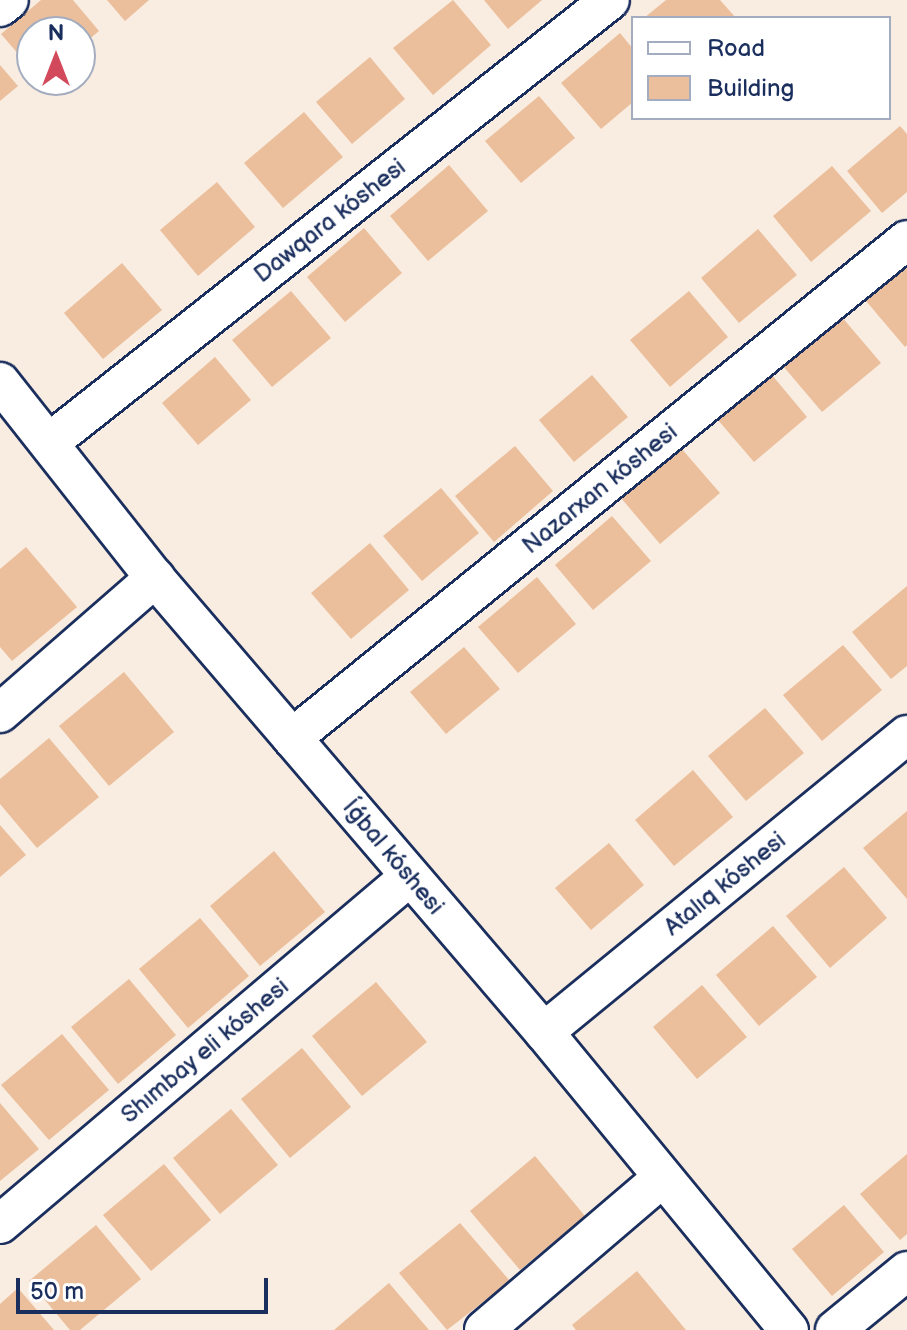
<!DOCTYPE html>
<html>
<head>
<meta charset="utf-8">
<style>
	body { margin:0 }
	#map { position:relative; width:907px; height:1330px; overflow:hidden; background:#f9ece1; font-family:"Balsamiq Sans",sans-serif }
	div>[style] { position:absolute }
	.building>* { inset:0; background:#ebbf9b }
	.roads { filter:drop-shadow(2px 0 #1b2f5e) drop-shadow(-2px 0 #1b2f5e) drop-shadow(0 2px #1b2f5e) drop-shadow(0 -2px #1b2f5e) }
	.minor>* { height:38px; margin:-19px; padding:0 19px; transform-origin:19px; border-radius:19px; background:#fff }
	span { translate:-50% -50%; white-space:nowrap; text-align:center; line-height:1.15; -webkit-text-stroke:8px #fff; paint-order:stroke }
	.street-label { font-size:24px; color:#1b2f5e }
	.legend { position:absolute; left:631px; top:16px; width:260px; height:104px; box-sizing:border-box; background:#fff; border:2px solid #a4acbf; margin:0; padding:10px 14px; list-style:none; font-size:24px; color:#1b2f5e }
	.legend li { display:flex; align-items:center; gap:16px; height:40px }
	.legend b { width:40px; border:2px solid #a4acbf }
	.north { position:absolute; left:16px; top:16px; width:80px; height:80px; box-sizing:border-box; background:#fff; border:2px solid #a4acbf; border-radius:50%; rotate:0deg; font-size:22px; font-weight:700; line-height:32px; text-align:center; color:#1b2f5e }
	.north::after { content:''; display:block; margin:auto; width:28px; height:36px; background:#d1495b; clip-path:polygon(50% 0,100% 100%,50% 72%,0 100%) }
	.scale { position:absolute; left:16px; top:1278px; width:252px; height:36px; box-sizing:border-box; border:4px solid #1b2f5e; border-top:0; padding-left:10px; font-size:24px; line-height:28px; white-space:nowrap; color:#1b2f5e; -webkit-text-stroke:6px #fff; paint-order:stroke }
</style>
</head>
<body>
<div id="map">
	<div class="building">
		<div style="clip-path:polygon(41px 0,73px 0,99px 31px,80px 47px,80px 32px,32px 32px,32px 70px,1px 34px)"></div>
		<div style="clip-path:polygon(107px 0,149px 0,125px 21px)"></div>
		<div style="clip-path:polygon(453px 0,491px 45px,433px 95px,393px 48px)"></div>
		<div style="clip-path:polygon(484px 0,542px 0,508px 29px)"></div>
		<div style="clip-path:polygon(666px 0,720px 0,736px 18px,644px 18px)"></div>
		<div style="clip-path:polygon(620px 33px,633px 49px,633px 102px,601px 129px,561px 83px)"></div>
		<div style="clip-path:polygon(370px 57px,405px 99px,352px 144px,316px 102px)"></div>
		<div style="clip-path:polygon(0 65px,18px 86px,0 101px)"></div>
		<div style="clip-path:polygon(539px 96px,575px 138px,521px 183px,485px 141px)"></div>
		<div style="clip-path:polygon(304px 112px,343px 157px,283px 208px,244px 163px)"></div>
		<div style="clip-path:polygon(900px 126px,907px 134px,907px 192px,882px 213px,847px 171px)"></div>
		<div style="clip-path:polygon(449px 165px,488px 211px,428px 261px,390px 216px)"></div>
		<div style="clip-path:polygon(832px 166px,871px 211px,811px 262px,773px 216px)"></div>
		<div style="clip-path:polygon(217px 182px,255px 227px,198px 276px,160px 230px)"></div>
		<div style="clip-path:polygon(364px 228px,402px 273px,345px 322px,307px 277px)"></div>
		<div style="clip-path:polygon(758px 229px,797px 275px,739px 323px,701px 278px)"></div>
		<div style="clip-path:polygon(122px 263px,162px 310px,103px 359px,64px 313px)"></div>
		<div style="clip-path:polygon(907px 266px,907px 345px,905px 347px,866px 301px)"></div>
		<div style="clip-path:polygon(291px 291px,331px 338px,272px 387px,232px 340px)"></div>
		<div style="clip-path:polygon(689px 291px,728px 337px,670px 387px,630px 340px)"></div>
		<div style="clip-path:polygon(841px 316px,881px 363px,822px 412px,783px 366px)"></div>
		<div style="clip-path:polygon(215px 357px,251px 400px,198px 445px,162px 403px)"></div>
		<div style="clip-path:polygon(592px 375px,628px 417px,574px 462px,539px 420px)"></div>
		<div style="clip-path:polygon(772px 375px,807px 417px,754px 462px,718px 420px)"></div>
		<div style="clip-path:polygon(515px 446px,553px 491px,494px 542px,455px 496px)"></div>
		<div style="clip-path:polygon(681px 448px,720px 493px,660px 544px,621px 498px)"></div>
		<div style="clip-path:polygon(441px 488px,479px 533px,422px 581px,383px 536px)"></div>
		<div style="clip-path:polygon(612px 516px,651px 561px,593px 610px,555px 565px)"></div>
		<div style="clip-path:polygon(370px 543px,409px 590px,351px 639px,311px 593px)"></div>
		<div style="clip-path:polygon(26px 547px,77px 607px,12px 661px,0 647px,0 569px)"></div>
		<div style="clip-path:polygon(537px 577px,576px 624px,518px 673px,478px 627px)"></div>
		<div style="clip-path:polygon(907px 586px,907px 666px,891px 679px,852px 632px)"></div>
		<div style="clip-path:polygon(843px 645px,882px 690px,822px 741px,783px 695px)"></div>
		<div style="clip-path:polygon(464px 647px,500px 689px,446px 734px,410px 692px)"></div>
		<div style="clip-path:polygon(124px 672px,174px 732px,109px 786px,59px 726px)"></div>
		<div style="clip-path:polygon(765px 708px,804px 753px,746px 801px,708px 756px)"></div>
		<div style="clip-path:polygon(49px 738px,99px 797px,37px 848px,0 804px,0 779px)"></div>
		<div style="clip-path:polygon(693px 770px,733px 817px,674px 866px,635px 820px)"></div>
		<div style="clip-path:polygon(907px 811px,907px 899px,863px 848px)"></div>
		<div style="clip-path:polygon(0 825px,26px 855px,0 877px)"></div>
		<div style="clip-path:polygon(609px 843px,644px 885px,591px 930px,555px 888px)"></div>
		<div style="clip-path:polygon(274px 851px,325px 912px,260px 966px,210px 906px)"></div>
		<div style="clip-path:polygon(844px 867px,887px 918px,830px 968px,786px 916px)"></div>
		<div style="clip-path:polygon(200px 918px,249px 976px,188px 1028px,139px 969px)"></div>
		<div style="clip-path:polygon(773px 926px,817px 977px,759px 1026px,716px 975px)"></div>
		<div style="clip-path:polygon(129px 979px,176px 1035px,118px 1084px,71px 1027px)"></div>
		<div style="clip-path:polygon(376px 982px,427px 1042px,362px 1096px,312px 1036px)"></div>
		<div style="clip-path:polygon(702px 985px,747px 1037px,697px 1079px,653px 1027px)"></div>
		<div style="clip-path:polygon(62px 1034px,109px 1090px,49px 1140px,1px 1085px)"></div>
		<div style="clip-path:polygon(302px 1048px,351px 1107px,290px 1158px,241px 1099px)"></div>
		<div style="clip-path:polygon(0 1103px,39px 1149px,0 1181px)"></div>
		<div style="clip-path:polygon(231px 1109px,278px 1165px,220px 1214px,173px 1158px)"></div>
		<div style="clip-path:polygon(907px 1154px,907px 1234px,900px 1240px,860px 1194px)"></div>
		<div style="clip-path:polygon(535px 1156px,585px 1216px,520px 1270px,470px 1211px)"></div>
		<div style="clip-path:polygon(164px 1164px,211px 1220px,151px 1271px,103px 1215px)"></div>
		<div style="clip-path:polygon(844px 1205px,884px 1252px,832px 1296px,792px 1249px)"></div>
		<div style="clip-path:polygon(460px 1223px,510px 1281px,447px 1330px,399px 1273px)"></div>
		<div style="clip-path:polygon(96px 1225px,141px 1279px,80px 1330px,70px 1330px,29px 1281px)"></div>
		<div style="clip-path:polygon(637px 1271px,686px 1330px,576px 1330px,572px 1325px)"></div>
		<div style="clip-path:polygon(389px 1283px,429px 1330px,334px 1330px)"></div>
		<div style="clip-path:polygon(18px 1288px,54px 1330px,0 1330px,0 1304px)"></div>
	</div>
	<div class="roads">
		<div class="minor">
			<div style="left:0;top:7px;width:11px;rotate:-38deg"></div>
			<div style="left:0;top:382px;width:250px;rotate:51.7deg"></div>
			<div style="left:155px;top:578px;width:598px;rotate:49.41deg"></div>
			<div style="left:544px;top:1032px;width:386px;rotate:50.6deg"></div>
			<div style="left:50px;top:442px;width:713px;rotate:-38.28deg"></div>
			<div style="left:0;top:713px;width:206px;rotate:-41.1deg"></div>
			<div style="left:292px;top:738px;width:791px;rotate:-39deg"></div>
			<div style="left:544px;top:1032px;width:469px;rotate:-39.3deg"></div>
			<div style="left:0;top:1224px;width:536px;rotate:-40.31deg"></div>
			<div style="left:484px;top:1330px;width:235px;rotate:-40.5deg"></div>
			<div style="left:835px;top:1330px;width:93px;rotate:-39.3deg"></div>
		</div>
	</div>
	<div class="street-label">
		<span style="left:330px;top:221px;rotate:-38deg">Dawqara kóshesi</span>
		<span style="left:600px;top:489px;rotate:-39deg">Nazarxan kóshesi</span>
		<span style="left:393px;top:857px;rotate:50deg">Íǵbal kóshesi</span>
		<span style="left:725px;top:884px;rotate:-39deg">Atalıq kóshesi</span>
		<span style="left:205px;top:1051px;rotate:-40deg">Shımbay eli kóshesi</span>
	</div>
	<ul class="legend">
	<li><b style="height:10px;background:#fff"></b>Road</li>
	<li><b style="height:22px;background:#ebbf9b"></b>Building</li>
	</ul>
	<div class="north">N</div>
	<div class="scale">50 m</div>
</div>
</body>
</html>
